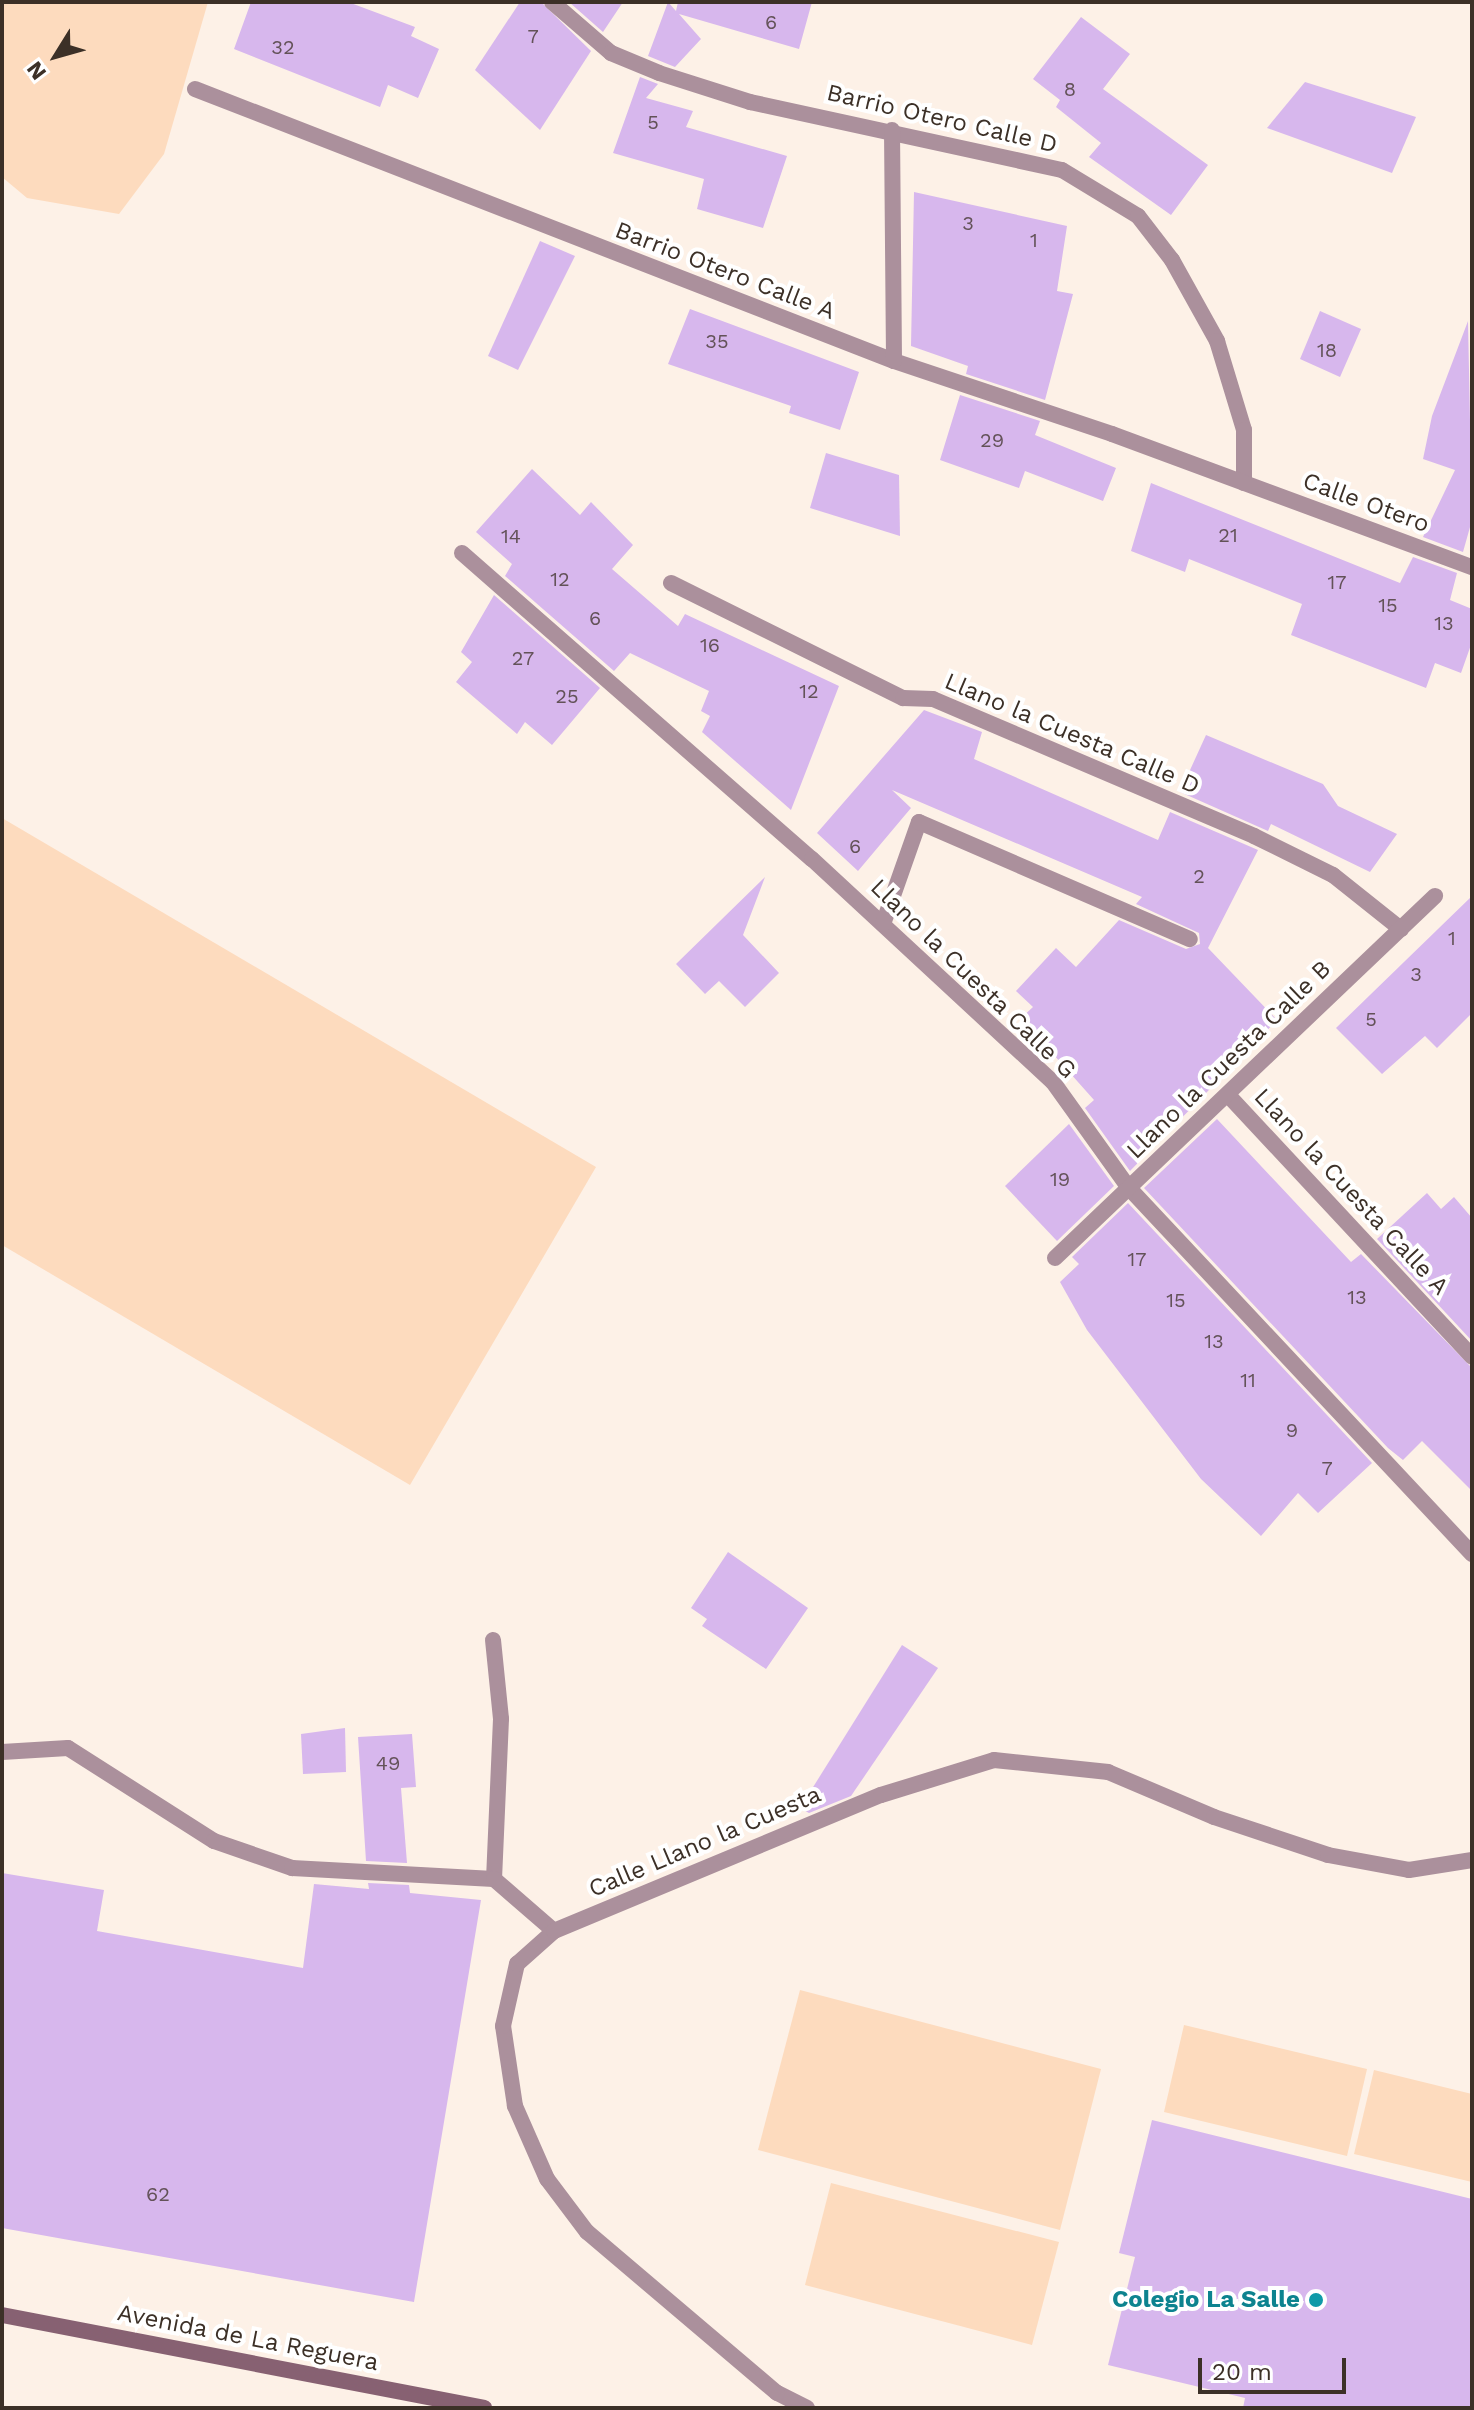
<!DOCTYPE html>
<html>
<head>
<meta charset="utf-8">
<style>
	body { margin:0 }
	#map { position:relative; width:1474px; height:2410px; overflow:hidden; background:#fdf1e7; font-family:"Work Sans",sans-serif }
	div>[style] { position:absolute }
	.green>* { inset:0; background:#fddbbe }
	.building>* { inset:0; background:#d7b7ed }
	.lane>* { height:16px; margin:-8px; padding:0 8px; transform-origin:8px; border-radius:8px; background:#ab909c }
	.street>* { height:16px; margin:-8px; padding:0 8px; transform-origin:8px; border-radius:8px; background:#ab909c }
	.secondary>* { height:16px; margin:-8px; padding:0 8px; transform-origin:8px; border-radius:8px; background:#876172 }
	.dots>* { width:22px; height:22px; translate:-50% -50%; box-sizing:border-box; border:4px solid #fff; border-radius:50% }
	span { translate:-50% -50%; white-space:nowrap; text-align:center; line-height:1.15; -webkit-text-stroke:8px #fff; paint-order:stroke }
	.number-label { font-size:20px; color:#635258 }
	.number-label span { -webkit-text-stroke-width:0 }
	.street-label { font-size:24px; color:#3c3027 }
	.culture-label { font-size:24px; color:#0d838f; font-weight:700 }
	.right { translate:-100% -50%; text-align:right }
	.frame { position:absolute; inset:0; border:4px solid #3c3027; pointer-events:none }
	.north { position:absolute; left:16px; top:16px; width:80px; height:80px; -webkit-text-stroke:6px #fff; paint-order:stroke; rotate:233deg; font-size:22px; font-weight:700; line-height:32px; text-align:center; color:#3c3027 }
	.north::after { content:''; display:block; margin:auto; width:28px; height:36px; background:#3c3027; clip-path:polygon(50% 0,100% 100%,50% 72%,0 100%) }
	.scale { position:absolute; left:1198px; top:2358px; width:148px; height:36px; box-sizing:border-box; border:4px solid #3c3027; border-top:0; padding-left:10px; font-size:24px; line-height:28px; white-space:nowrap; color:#3c3027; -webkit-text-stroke:6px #fff; paint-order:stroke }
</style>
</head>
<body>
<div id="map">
	<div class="green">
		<div style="clip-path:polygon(2px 2px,208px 2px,164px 154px,119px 214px,27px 198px,2px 177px)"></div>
		<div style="clip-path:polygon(2px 818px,596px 1167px,410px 1485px,2px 1245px)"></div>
		<div style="clip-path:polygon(800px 1990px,1101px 2069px,1060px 2230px,758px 2150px)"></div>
		<div style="clip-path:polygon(1184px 2025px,1367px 2069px,1347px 2156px,1164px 2112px)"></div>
		<div style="clip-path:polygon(1374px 2070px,1472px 2094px,1472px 2182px,1354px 2154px)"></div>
		<div style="clip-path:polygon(831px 2183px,1059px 2242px,1032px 2345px,805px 2285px)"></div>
	</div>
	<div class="building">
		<div style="clip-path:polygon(251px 2px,348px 2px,415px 27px,411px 36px,439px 49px,418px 98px,388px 85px,380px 107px,234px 49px)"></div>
		<div style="clip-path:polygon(520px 2px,541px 2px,591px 51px,540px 130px,475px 70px)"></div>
		<div style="clip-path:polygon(569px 2px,623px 2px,603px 32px)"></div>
		<div style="clip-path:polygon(668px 2px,676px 11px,678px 2px,812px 2px,799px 49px,679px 14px,701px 39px,675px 67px,648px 56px)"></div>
		<div style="clip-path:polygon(1081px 17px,1130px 54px,1103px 89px,1208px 165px,1171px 215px,1089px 157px,1101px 143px,1056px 107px,1060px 100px,1033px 79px)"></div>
		<div style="clip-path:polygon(640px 77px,658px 84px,646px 98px,693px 111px,686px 127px,787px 156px,763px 228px,697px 209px,704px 179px,613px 153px)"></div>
		<div style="clip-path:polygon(1305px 82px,1416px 117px,1392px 173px,1267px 128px)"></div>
		<div style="clip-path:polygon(914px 192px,1067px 226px,1057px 291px,1073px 294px,1045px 400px,966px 374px,968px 366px,911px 346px)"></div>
		<div style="clip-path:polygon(540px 241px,575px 256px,518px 370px,488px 356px)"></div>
		<div style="clip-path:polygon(690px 309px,859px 372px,840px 430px,789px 413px,791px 406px,668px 364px)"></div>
		<div style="clip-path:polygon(1320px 311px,1361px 329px,1340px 377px,1300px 359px)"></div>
		<div style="clip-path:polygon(1468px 321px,1472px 520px,1463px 552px,1423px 537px,1455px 470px,1423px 459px,1432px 416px)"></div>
		<div style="clip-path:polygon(960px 395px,1040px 421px,1035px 435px,1116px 468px,1103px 501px,1025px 471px,1019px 488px,940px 460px)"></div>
		<div style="clip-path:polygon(826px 453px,899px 475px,900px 536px,810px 508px)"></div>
		<div style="clip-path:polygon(532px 469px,580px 515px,591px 502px,633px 545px,612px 569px,678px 626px,685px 614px,839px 686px,791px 810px,702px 732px,710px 716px,701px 711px,709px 691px,630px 653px,614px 671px,505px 576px,512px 564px,476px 532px)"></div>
		<div style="clip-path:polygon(1151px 483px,1400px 583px,1413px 557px,1457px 573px,1450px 600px,1472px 609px,1472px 642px,1461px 673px,1435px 663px,1426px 688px,1291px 635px,1302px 604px,1189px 559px,1185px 572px,1131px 551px)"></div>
		<div style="clip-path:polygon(494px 595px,600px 688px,552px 745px,525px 722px,517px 734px,456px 682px,472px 662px,461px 652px)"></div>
		<div style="clip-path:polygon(924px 710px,982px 732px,974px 759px,1158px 840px,1170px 812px,1258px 850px,1208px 948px,1277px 1020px,1130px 1171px,1085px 1108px,1094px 1100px,1021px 1018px,1033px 1007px,1016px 991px,1056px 948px,1076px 967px,1119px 920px,1186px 949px,1200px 944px,1199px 933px,1136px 904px,1142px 897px,892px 790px,911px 808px,858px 871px,817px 833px)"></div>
		<div style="clip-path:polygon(1206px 735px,1323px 784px,1338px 806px,1397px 834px,1370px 872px,1271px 824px,1268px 831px,1180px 792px)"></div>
		<div style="clip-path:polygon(765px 877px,743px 935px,779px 973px,745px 1007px,719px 981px,705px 994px,676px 964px)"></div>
		<div style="clip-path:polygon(1472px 896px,1472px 1013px,1437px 1048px,1425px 1036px,1382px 1074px,1336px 1028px)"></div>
		<div style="clip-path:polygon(1217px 1119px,1351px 1262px,1361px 1254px,1472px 1368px,1472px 1491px,1422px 1441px,1403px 1460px,1388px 1448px,1144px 1188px)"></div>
		<div style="clip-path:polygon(1069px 1124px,1114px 1186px,1057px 1241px,1005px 1186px)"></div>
		<div style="clip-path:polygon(1427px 1193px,1441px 1209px,1454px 1197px,1472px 1218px,1472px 1341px,1377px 1239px)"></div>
		<div style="clip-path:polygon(1128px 1203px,1372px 1463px,1318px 1513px,1298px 1493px,1261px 1536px,1201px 1479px,1087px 1330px,1060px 1282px,1079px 1264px,1072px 1257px)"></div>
		<div style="clip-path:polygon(728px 1552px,808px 1608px,766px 1669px,702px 1626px,707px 1619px,691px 1608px)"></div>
		<div style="clip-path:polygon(902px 1645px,938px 1668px,851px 1796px,809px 1813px,800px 1808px)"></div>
		<div style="clip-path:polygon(345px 1728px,346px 1772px,303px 1774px,301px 1734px)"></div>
		<div style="clip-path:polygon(412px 1734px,416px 1787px,401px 1788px,407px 1863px,366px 1861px,358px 1737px)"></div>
		<div style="clip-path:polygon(2px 1873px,104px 1890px,97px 1931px,303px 1968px,314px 1884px,369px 1889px,368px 1883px,409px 1885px,410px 1893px,481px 1900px,414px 2302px,2px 2228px)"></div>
		<div style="clip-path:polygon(1152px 2120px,1472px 2199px,1472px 2408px,1243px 2408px,1245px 2398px,1108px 2365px,1135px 2257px,1119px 2253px)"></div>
	</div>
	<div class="lane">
		<div style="left:493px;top:1640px;width:79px;rotate:84.2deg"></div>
		<div style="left:501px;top:1719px;width:160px;rotate:92.5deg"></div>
	</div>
	<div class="street">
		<div style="left:552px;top:2px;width:78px;rotate:40.8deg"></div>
		<div style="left:611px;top:53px;width:52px;rotate:22.6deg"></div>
		<div style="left:659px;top:73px;width:96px;rotate:17.7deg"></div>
		<div style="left:750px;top:102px;width:319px;rotate:12.3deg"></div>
		<div style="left:1062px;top:170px;width:89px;rotate:31.2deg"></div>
		<div style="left:1138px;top:216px;width:56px;rotate:52.3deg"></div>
		<div style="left:1172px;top:260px;width:93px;rotate:60.9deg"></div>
		<div style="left:1217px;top:341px;width:93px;rotate:73.1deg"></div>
		<div style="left:1244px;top:430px;width:53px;rotate:90deg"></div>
		<div style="left:195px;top:89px;width:750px;rotate:21.26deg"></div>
		<div style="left:894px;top:361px;width:230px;rotate:18.5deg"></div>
		<div style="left:1112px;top:434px;width:384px;rotate:20.3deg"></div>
		<div style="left:892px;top:130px;width:231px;rotate:89.5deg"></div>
		<div style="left:462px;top:553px;width:465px;rotate:41.2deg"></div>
		<div style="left:812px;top:859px;width:328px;rotate:42.8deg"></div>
		<div style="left:1053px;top:1082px;width:130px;rotate:54.4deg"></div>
		<div style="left:1129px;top:1188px;width:502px;rotate:46.86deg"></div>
		<div style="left:671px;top:583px;width:259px;rotate:26.4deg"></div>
		<div style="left:903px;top:698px;width:30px;rotate:2deg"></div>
		<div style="left:933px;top:699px;width:349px;rotate:23.1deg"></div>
		<div style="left:1254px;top:836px;width:88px;rotate:26.3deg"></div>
		<div style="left:1333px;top:875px;width:87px;rotate:38.5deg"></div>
		<div style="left:883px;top:924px;width:108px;rotate:-70.6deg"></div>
		<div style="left:919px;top:822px;width:295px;rotate:23.4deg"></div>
		<div style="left:1228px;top:1095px;width:358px;rotate:47deg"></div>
		<div style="left:1055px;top:1258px;width:525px;rotate:-43.61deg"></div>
		<div style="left:2px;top:1752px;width:66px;rotate:-3.5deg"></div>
		<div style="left:68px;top:1748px;width:173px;rotate:32.5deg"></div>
		<div style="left:214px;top:1841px;width:83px;rotate:19.1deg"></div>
		<div style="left:292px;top:1868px;width:202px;rotate:3.1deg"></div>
		<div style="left:494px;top:1879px;width:79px;rotate:40.9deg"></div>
		<div style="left:807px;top:2408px;width:34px;rotate:-153deg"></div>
		<div style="left:777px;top:2393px;width:249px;rotate:-139.7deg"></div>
		<div style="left:587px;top:2232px;width:66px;rotate:-127deg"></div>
		<div style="left:547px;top:2179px;width:80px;rotate:-113.7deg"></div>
		<div style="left:515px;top:2106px;width:81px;rotate:-98.5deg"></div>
		<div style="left:503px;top:2026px;width:64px;rotate:-77.3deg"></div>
		<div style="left:517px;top:1964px;width:50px;rotate:-41.7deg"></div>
		<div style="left:554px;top:1931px;width:354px;rotate:-22.6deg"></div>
		<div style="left:881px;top:1795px;width:118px;rotate:-17.2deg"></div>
		<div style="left:994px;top:1760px;width:115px;rotate:6deg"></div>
		<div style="left:1108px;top:1772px;width:115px;rotate:23deg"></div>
		<div style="left:1214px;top:1817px;width:120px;rotate:18.4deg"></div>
		<div style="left:1328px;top:1855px;width:82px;rotate:10.5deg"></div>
		<div style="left:1409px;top:1870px;width:64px;rotate:-9deg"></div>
	</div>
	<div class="secondary">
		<div style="left:2px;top:2315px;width:491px;rotate:10.9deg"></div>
	</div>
	<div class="dots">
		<div style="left:1316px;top:2300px;background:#0f9aa8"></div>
	</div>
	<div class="number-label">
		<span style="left:771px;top:22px">6</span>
		<span style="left:533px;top:36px">7</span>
		<span style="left:283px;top:47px">32</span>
		<span style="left:1070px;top:89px">8</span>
		<span style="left:653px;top:122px">5</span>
		<span style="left:968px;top:223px">3</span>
		<span style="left:1034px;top:240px">1</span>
		<span style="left:717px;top:341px">35</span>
		<span style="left:1327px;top:350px">18</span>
		<span style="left:992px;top:440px">29</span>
		<span style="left:1228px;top:535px">21</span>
		<span style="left:511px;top:536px">14</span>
		<span style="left:560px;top:579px">12</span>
		<span style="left:1337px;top:582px">17</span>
		<span style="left:1388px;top:605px">15</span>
		<span style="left:595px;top:618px">6</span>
		<span style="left:1444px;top:623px">13</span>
		<span style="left:710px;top:645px">16</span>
		<span style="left:523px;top:658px">27</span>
		<span style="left:809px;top:691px">12</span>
		<span style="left:567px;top:696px">25</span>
		<span style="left:855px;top:846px">6</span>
		<span style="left:1199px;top:876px">2</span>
		<span style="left:1452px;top:938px">1</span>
		<span style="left:1416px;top:974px">3</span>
		<span style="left:1371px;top:1019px">5</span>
		<span style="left:1060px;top:1179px">19</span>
		<span style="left:1137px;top:1259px">17</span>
		<span style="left:1357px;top:1297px">13</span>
		<span style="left:1176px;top:1300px">15</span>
		<span style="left:1214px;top:1341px">13</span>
		<span style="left:1248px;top:1380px">11</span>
		<span style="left:1292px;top:1430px">9</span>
		<span style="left:1327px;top:1468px">7</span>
		<span style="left:388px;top:1763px">49</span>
		<span style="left:158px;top:2194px">62</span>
	</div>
	<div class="street-label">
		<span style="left:942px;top:119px;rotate:13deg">Barrio Otero Calle D</span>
		<span style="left:725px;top:271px;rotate:21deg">Barrio Otero Calle A</span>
		<span style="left:1366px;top:503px;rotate:20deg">Calle Otero</span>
		<span style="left:1072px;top:734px;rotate:23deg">Llano la Cuesta Calle D</span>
		<span style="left:973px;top:979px;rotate:44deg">Llano la Cuesta Calle G</span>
		<span style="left:1229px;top:1060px;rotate:-44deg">Llano la Cuesta Calle B</span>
		<span style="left:1351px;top:1192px;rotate:47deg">Llano la Cuesta Calle A</span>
		<span style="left:705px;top:1842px;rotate:-23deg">Calle Llano la Cuesta</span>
		<span style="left:248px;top:2338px;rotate:11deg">Avenida de La Reguera</span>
	</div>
	<div class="culture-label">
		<span class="right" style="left:1300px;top:2300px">Colegio La Salle</span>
	</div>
	<div class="frame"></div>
	<div class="north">N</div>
	<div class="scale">20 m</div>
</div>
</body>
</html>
